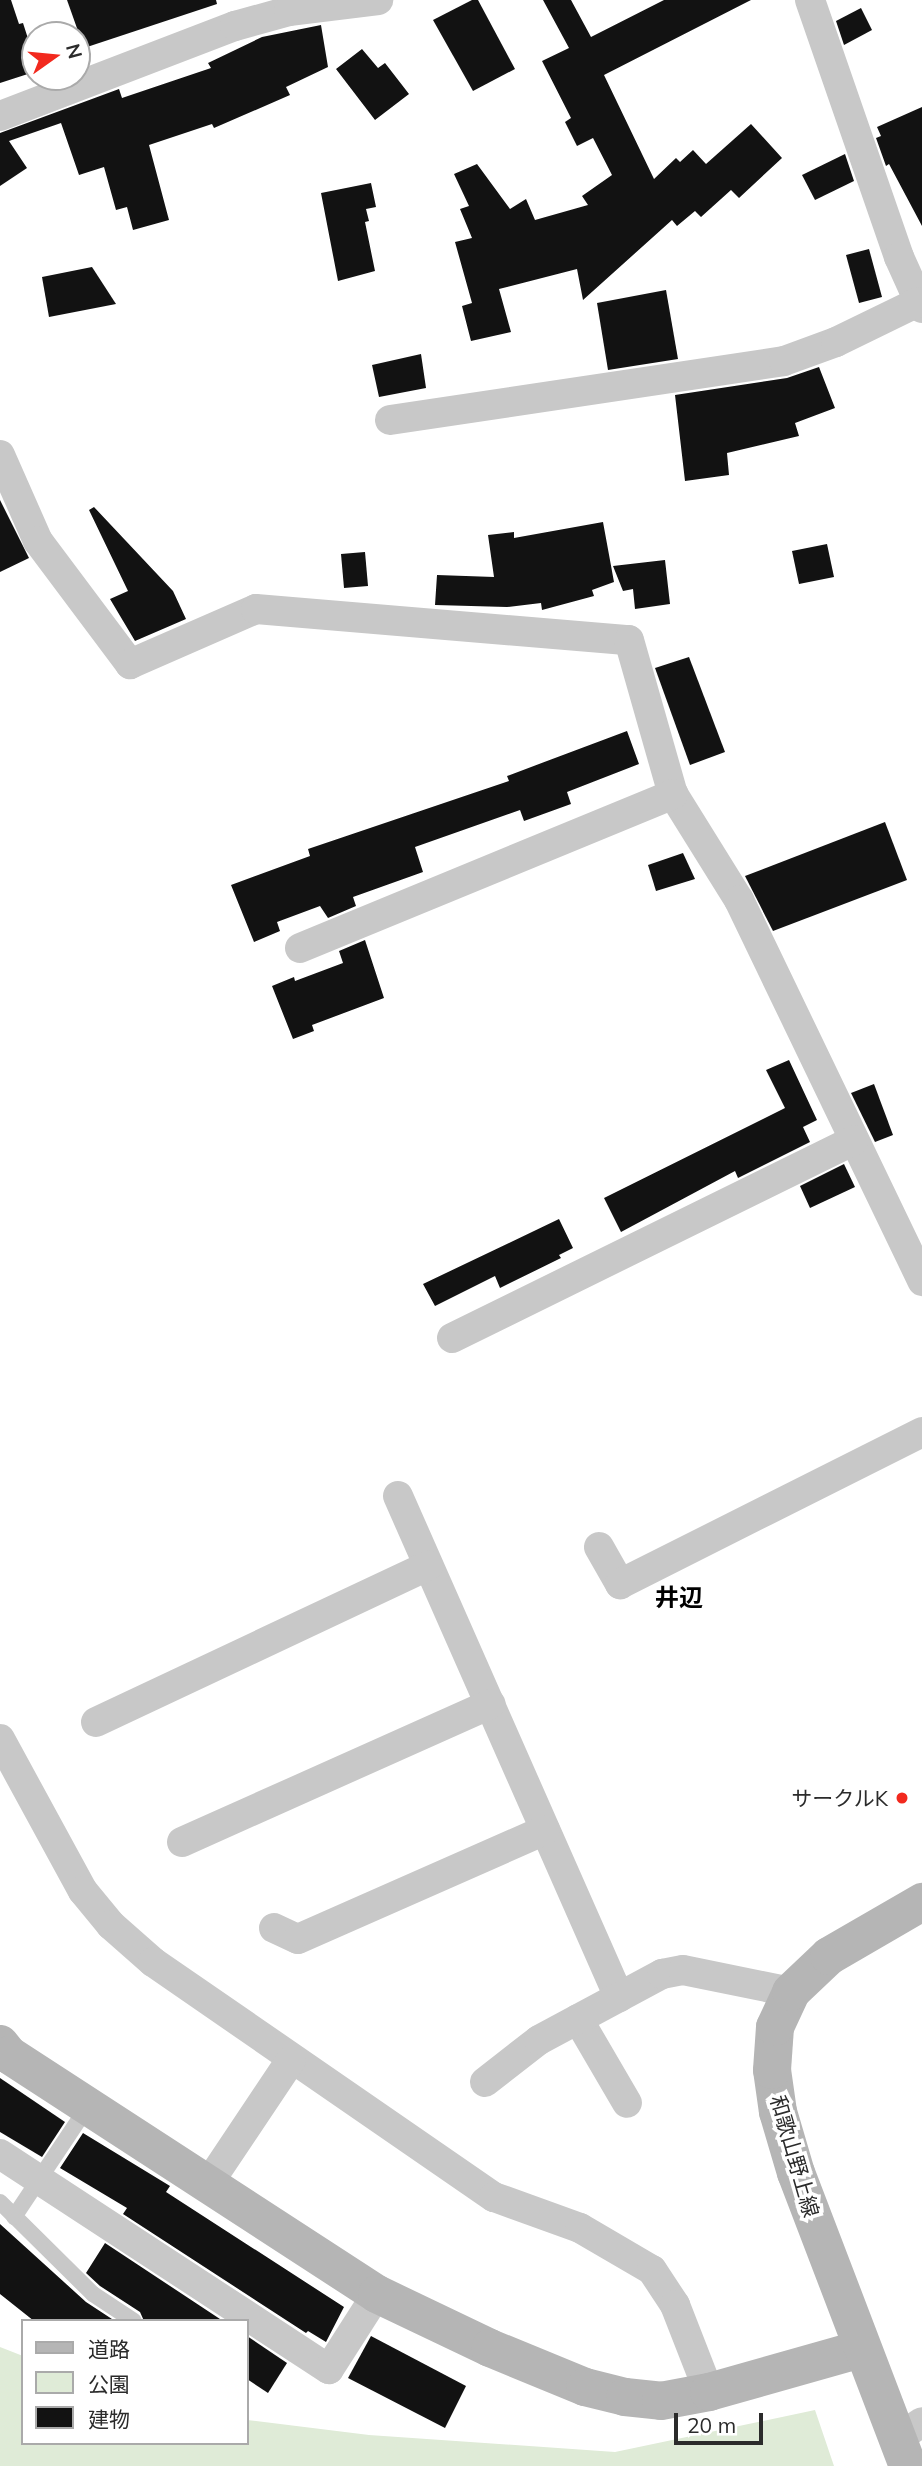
<!DOCTYPE html>
<html>
<head>
<meta charset="utf-8">
<style>
	body { margin:0 }
	#map { position:relative; width:922px; height:2466px; overflow:hidden; background:#fff; font-family:Mulish,"Noto Sans JP",sans-serif }
	div>[style] { position:absolute }
	.green>* { inset:0; background:#dfebd7 }
	.building>* { inset:0; background:#121212 }
	.lane>* { height:16px; margin:-8px; padding:0 8px; transform-origin:8px; border-radius:8px; background:#c8c8c8 }
	.street>* { height:30px; margin:-15px; padding:0 15px; transform-origin:15px; border-radius:15px; background:#c8c8c8 }
	.secondary>* { height:38px; margin:-19px; padding:0 19px; transform-origin:19px; border-radius:19px; background:#b5b5b5 }
	.dots>* { width:19px; height:19px; translate:-50% -50%; box-sizing:border-box; border:4px solid #fff; border-radius:50% }
	span { translate:-50% -50%; white-space:nowrap; text-align:center; line-height:1.15; -webkit-text-stroke:7px #fff; paint-order:stroke }
	.poi-label { font-size:21px; color:#2b2b2b }
	.right { translate:-100% -50%; text-align:right }
	.street-label { font-size:21px; color:#2b2b2b }
	.quarter-label { font-size:24px; color:#000; font-weight:700 }
	.legend { position:absolute; left:21px; top:2319px; width:228px; height:126px; box-sizing:border-box; background:#fff; border:2px solid #aaa; margin:0; padding:9px 12px; list-style:none; font-size:21px; color:#2b2b2b }
	.legend li { display:flex; align-items:center; gap:14px; height:35px }
	.legend b { width:35px; border:2px solid #aaa }
	.north { position:absolute; left:21px; top:21px; width:70px; height:70px; box-sizing:border-box; background:#fff; border:2px solid #aaa; border-radius:50%; rotate:75deg; font-size:19px; font-weight:700; line-height:28px; text-align:center; color:#2b2b2b }
	.north::after { content:''; display:block; margin:auto; width:24px; height:32px; background:#f2291e; clip-path:polygon(50% 0,100% 100%,50% 72%,0 100%) }
	.scale { position:absolute; left:674px; top:2413px; width:89px; height:32px; box-sizing:border-box; border:4px solid #2b2b2b; border-top:0; padding-left:9px; font-size:21px; line-height:24px; white-space:nowrap; color:#2b2b2b; -webkit-text-stroke:5px #fff; paint-order:stroke }
</style>
</head>
<body>
<div id="map">
	<div class="green">
		<div style="clip-path:polygon(0 2347px,23px 2356px,23px 2443px,247px 2443px,247px 2420px,369px 2435px,615px 2452px,815px 2410px,834px 2466px,0 2466px)"></div>
	</div>
	<div class="building">
		<div style="clip-path:polygon(0 0,11px 0,19px 24px,23px 23px,32px 51px,28px 53px,34px 72px,0 83px)"></div>
		<div style="clip-path:polygon(67px 0,216px 0,217px 4px,84px 48px)"></div>
		<div style="clip-path:polygon(472px 0,478px 0,515px 69px,473px 91px,433px 20px)"></div>
		<div style="clip-path:polygon(543px 0,571px 0,591px 37px,664px 0,751px 0,604px 75px,654px 179px,676px 158px,680px 162px,693px 150px,706px 164px,751px 124px,782px 158px,739px 198px,731px 190px,701px 217px,695px 211px,677px 226px,672px 220px,583px 300px,577px 269px,499px 289px,511px 332px,471px 341px,462px 306px,472px 303px,455px 242px,472px 238px,460px 209px,469px 206px,454px 174px,477px 164px,510px 209px,526px 199px,535px 220px,588px 205px,582px 196px,612px 175px,593px 138px,577px 146px,565px 122px,571px 118px,542px 61px,569px 48px)"></div>
		<div style="clip-path:polygon(861px 8px,872px 30px,844px 45px,836px 21px)"></div>
		<div style="clip-path:polygon(321px 25px,328px 67px,286px 87px,290px 95px,214px 128px,212px 124px,149px 145px,169px 220px,133px 230px,127px 207px,116px 210px,104px 167px,79px 175px,61px 123px,9px 141px,27px 168px,0 186px,0 133px,119px 89px,122px 98px,211px 68px,208px 63px,262px 37px)"></div>
		<div style="clip-path:polygon(362px 49px,378px 68px,385px 63px,409px 94px,375px 120px,336px 69px)"></div>
		<div style="clip-path:polygon(922px 107px,922px 226px,889px 164px,886px 166px,876px 138px,881px 136px,877px 127px)"></div>
		<div style="clip-path:polygon(845px 154px,854px 181px,815px 200px,802px 175px)"></div>
		<div style="clip-path:polygon(371px 183px,376px 207px,366px 209px,369px 221px,365px 222px,375px 271px,338px 281px,321px 193px)"></div>
		<div style="clip-path:polygon(869px 249px,882px 297px,859px 303px,846px 255px)"></div>
		<div style="clip-path:polygon(92px 267px,116px 304px,49px 317px,42px 277px)"></div>
		<div style="clip-path:polygon(666px 290px,678px 359px,608px 370px,597px 303px)"></div>
		<div style="clip-path:polygon(421px 354px,426px 388px,379px 397px,372px 365px)"></div>
		<div style="clip-path:polygon(819px 367px,835px 408px,795px 423px,799px 436px,727px 453px,729px 475px,685px 481px,675px 395px,787px 378px)"></div>
		<div style="clip-path:polygon(0 500px,29px 558px,0 572px)"></div>
		<div style="clip-path:polygon(94px 507px,173px 591px,186px 619px,135px 641px,110px 599px,128px 591px,89px 510px)"></div>
		<div style="clip-path:polygon(603px 522px,614px 582px,592px 590px,594px 596px,542px 610px,541px 603px,507px 607px,435px 605px,437px 575px,494px 577px,488px 535px,514px 532px,514px 538px)"></div>
		<div style="clip-path:polygon(827px 544px,834px 577px,799px 584px,792px 551px)"></div>
		<div style="clip-path:polygon(365px 552px,368px 586px,344px 588px,341px 554px)"></div>
		<div style="clip-path:polygon(665px 560px,670px 604px,635px 609px,633px 589px,623px 591px,613px 566px)"></div>
		<div style="clip-path:polygon(689px 657px,725px 752px,690px 765px,655px 668px)"></div>
		<div style="clip-path:polygon(627px 731px,639px 764px,567px 792px,571px 804px,524px 821px,520px 810px,415px 847px,423px 872px,353px 897px,356px 906px,328px 918px,320px 906px,277px 922px,280px 931px,254px 942px,231px 885px,310px 856px,308px 849px,509px 781px,507px 776px)"></div>
		<div style="clip-path:polygon(885px 822px,907px 880px,773px 931px,745px 876px)"></div>
		<div style="clip-path:polygon(683px 853px,695px 879px,656px 891px,648px 865px)"></div>
		<div style="clip-path:polygon(365px 940px,384px 998px,312px 1025px,314px 1031px,293px 1039px,272px 986px,294px 977px,295px 981px,343px 963px,339px 951px)"></div>
		<div style="clip-path:polygon(789px 1060px,817px 1120px,803px 1127px,810px 1142px,738px 1178px,735px 1171px,621px 1232px,604px 1198px,785px 1108px,766px 1070px)"></div>
		<div style="clip-path:polygon(874px 1084px,893px 1135px,875px 1142px,851px 1093px)"></div>
		<div style="clip-path:polygon(844px 1164px,855px 1187px,810px 1208px,800px 1186px)"></div>
		<div style="clip-path:polygon(559px 1219px,573px 1248px,559px 1255px,561px 1258px,500px 1288px,495px 1276px,435px 1306px,423px 1284px)"></div>
		<div style="clip-path:polygon(0 2078px,65px 2122px,42px 2157px,0 2132px)"></div>
		<div style="clip-path:polygon(83px 2133px,170px 2186px,166px 2192px,344px 2307px,326px 2342px,308px 2331px,306px 2333px,123px 2214px,127px 2208px,60px 2168px)"></div>
		<div style="clip-path:polygon(0 2224px,86px 2302px,115px 2321px,34px 2321px,0 2294px)"></div>
		<div style="clip-path:polygon(105px 2243px,223px 2321px,144px 2321px,140px 2312px,100px 2286px,86px 2273px)"></div>
		<div style="clip-path:polygon(247px 2336px,287px 2363px,268px 2393px,247px 2379px)"></div>
		<div style="clip-path:polygon(371px 2336px,466px 2386px,445px 2428px,348px 2378px)"></div>
	</div>
	<div class="lane">
		<div style="left:0;top:2202px;width:131px;rotate:44.7deg"></div>
		<div style="left:93px;top:2294px;width:49px;rotate:33.4deg"></div>
		<div style="left:14px;top:2217px;width:133px;rotate:-56.3deg"></div>
	</div>
	<div class="street">
		<div style="left:810px;top:0;width:272px;rotate:70.9deg"></div>
		<div style="left:899px;top:257px;width:56px;rotate:65.7deg"></div>
		<div style="left:0;top:116px;width:252px;rotate:-21deg"></div>
		<div style="left:235px;top:26px;width:56px;rotate:-15.5deg"></div>
		<div style="left:289px;top:11px;width:90px;rotate:-7deg"></div>
		<div style="left:390px;top:420px;width:398px;rotate:-8.5deg"></div>
		<div style="left:784px;top:361px;width:55px;rotate:-20.1deg"></div>
		<div style="left:836px;top:342px;width:91px;rotate:-26deg"></div>
		<div style="left:0;top:455px;width:94px;rotate:66.2deg"></div>
		<div style="left:38px;top:541px;width:154px;rotate:53.2deg"></div>
		<div style="left:130px;top:664px;width:137px;rotate:-23.6deg"></div>
		<div style="left:256px;top:609px;width:374px;rotate:4.8deg"></div>
		<div style="left:629px;top:640px;width:160px;rotate:74.1deg"></div>
		<div style="left:673px;top:794px;width:125px;rotate:58.1deg"></div>
		<div style="left:739px;top:900px;width:423px;rotate:64.3deg"></div>
		<div style="left:300px;top:948px;width:404px;rotate:-22.4deg"></div>
		<div style="left:452px;top:1338px;width:448px;rotate:-26.2deg"></div>
		<div style="left:398px;top:1496px;width:548px;rotate:66.2deg"></div>
		<div style="left:599px;top:1547px;width:43px;rotate:60.4deg"></div>
		<div style="left:620px;top:1584px;width:338px;rotate:-26.7deg"></div>
		<div style="left:96px;top:1722px;width:367px;rotate:-25.2deg"></div>
		<div style="left:0;top:1739px;width:173px;rotate:61.4deg"></div>
		<div style="left:83px;top:1891px;width:44px;rotate:50.5deg"></div>
		<div style="left:111px;top:1925px;width:56px;rotate:41.4deg"></div>
		<div style="left:153px;top:1962px;width:414px;rotate:34.6deg"></div>
		<div style="left:494px;top:2197px;width:91px;rotate:19.8deg"></div>
		<div style="left:580px;top:2228px;width:83px;rotate:30.3deg"></div>
		<div style="left:652px;top:2270px;width:42px;rotate:56.7deg"></div>
		<div style="left:675px;top:2305px;width:93px;rotate:68.7deg"></div>
		<div style="left:182px;top:1842px;width:338px;rotate:-24.1deg"></div>
		<div style="left:274px;top:1928px;width:26px;rotate:25deg"></div>
		<div style="left:298px;top:1939px;width:270px;rotate:-23.8deg"></div>
		<div style="left:578px;top:2019px;width:97px;rotate:59.7deg"></div>
		<div style="left:485px;top:2082px;width:68px;rotate:-37.9deg"></div>
		<div style="left:539px;top:2040px;width:140px;rotate:-28.2deg"></div>
		<div style="left:662px;top:1974px;width:21px;rotate:-11deg"></div>
		<div style="left:683px;top:1970px;width:110px;rotate:11.5deg"></div>
		<div style="left:0;top:2154px;width:393px;rotate:33.2deg"></div>
		<div style="left:329px;top:2369px;width:89px;rotate:-57.4deg"></div>
		<div style="left:208px;top:2184px;width:149px;rotate:-56.2deg"></div>
		<div style="left:897px;top:2439px;width:30px;rotate:-34deg"></div>
	</div>
	<div class="secondary">
		<div style="left:0;top:2044px;width:14px;rotate:51deg"></div>
		<div style="left:9px;top:2055px;width:439px;rotate:33deg"></div>
		<div style="left:377px;top:2294px;width:125px;rotate:25.5deg"></div>
		<div style="left:490px;top:2348px;width:103px;rotate:22.3deg"></div>
		<div style="left:585px;top:2387px;width:41px;rotate:14deg"></div>
		<div style="left:625px;top:2397px;width:36px;rotate:6deg"></div>
		<div style="left:661px;top:2401px;width:49px;rotate:-10.6deg"></div>
		<div style="left:709px;top:2392px;width:158px;rotate:-15.8deg"></div>
		<div style="left:908px;top:2466px;width:314px;rotate:-110.9deg"></div>
		<div style="left:796px;top:2173px;width:64px;rotate:-106.4deg"></div>
		<div style="left:778px;top:2112px;width:42px;rotate:-98.1deg"></div>
		<div style="left:772px;top:2070px;width:43px;rotate:-86deg"></div>
		<div style="left:775px;top:2027px;width:38px;rotate:-65deg"></div>
		<div style="left:791px;top:1992px;width:52px;rotate:-43.5deg"></div>
		<div style="left:829px;top:1956px;width:108px;rotate:-30.1deg"></div>
	</div>
	<div class="dots">
		<div style="left:902px;top:1798px;background:#f2291e"></div>
	</div>
	<div class="poi-label">
		<span class="right" style="left:888px;top:1798px">サークルK</span>
	</div>
	<div class="street-label">
		<span style="left:795px;top:2156px;rotate:74deg">和歌山野上線</span>
	</div>
	<div class="quarter-label">
		<span style="left:679px;top:1598px">井辺</span>
	</div>
	<ul class="legend">
	<li><b style="height:9px;background:#b5b5b5"></b>道路</li>
	<li><b style="height:19px;background:#dfebd7"></b>公園</li>
	<li><b style="height:19px;background:#121212"></b>建物</li>
	</ul>
	<div class="north">N</div>
	<div class="scale">20 m</div>
</div>
</body>
</html>
